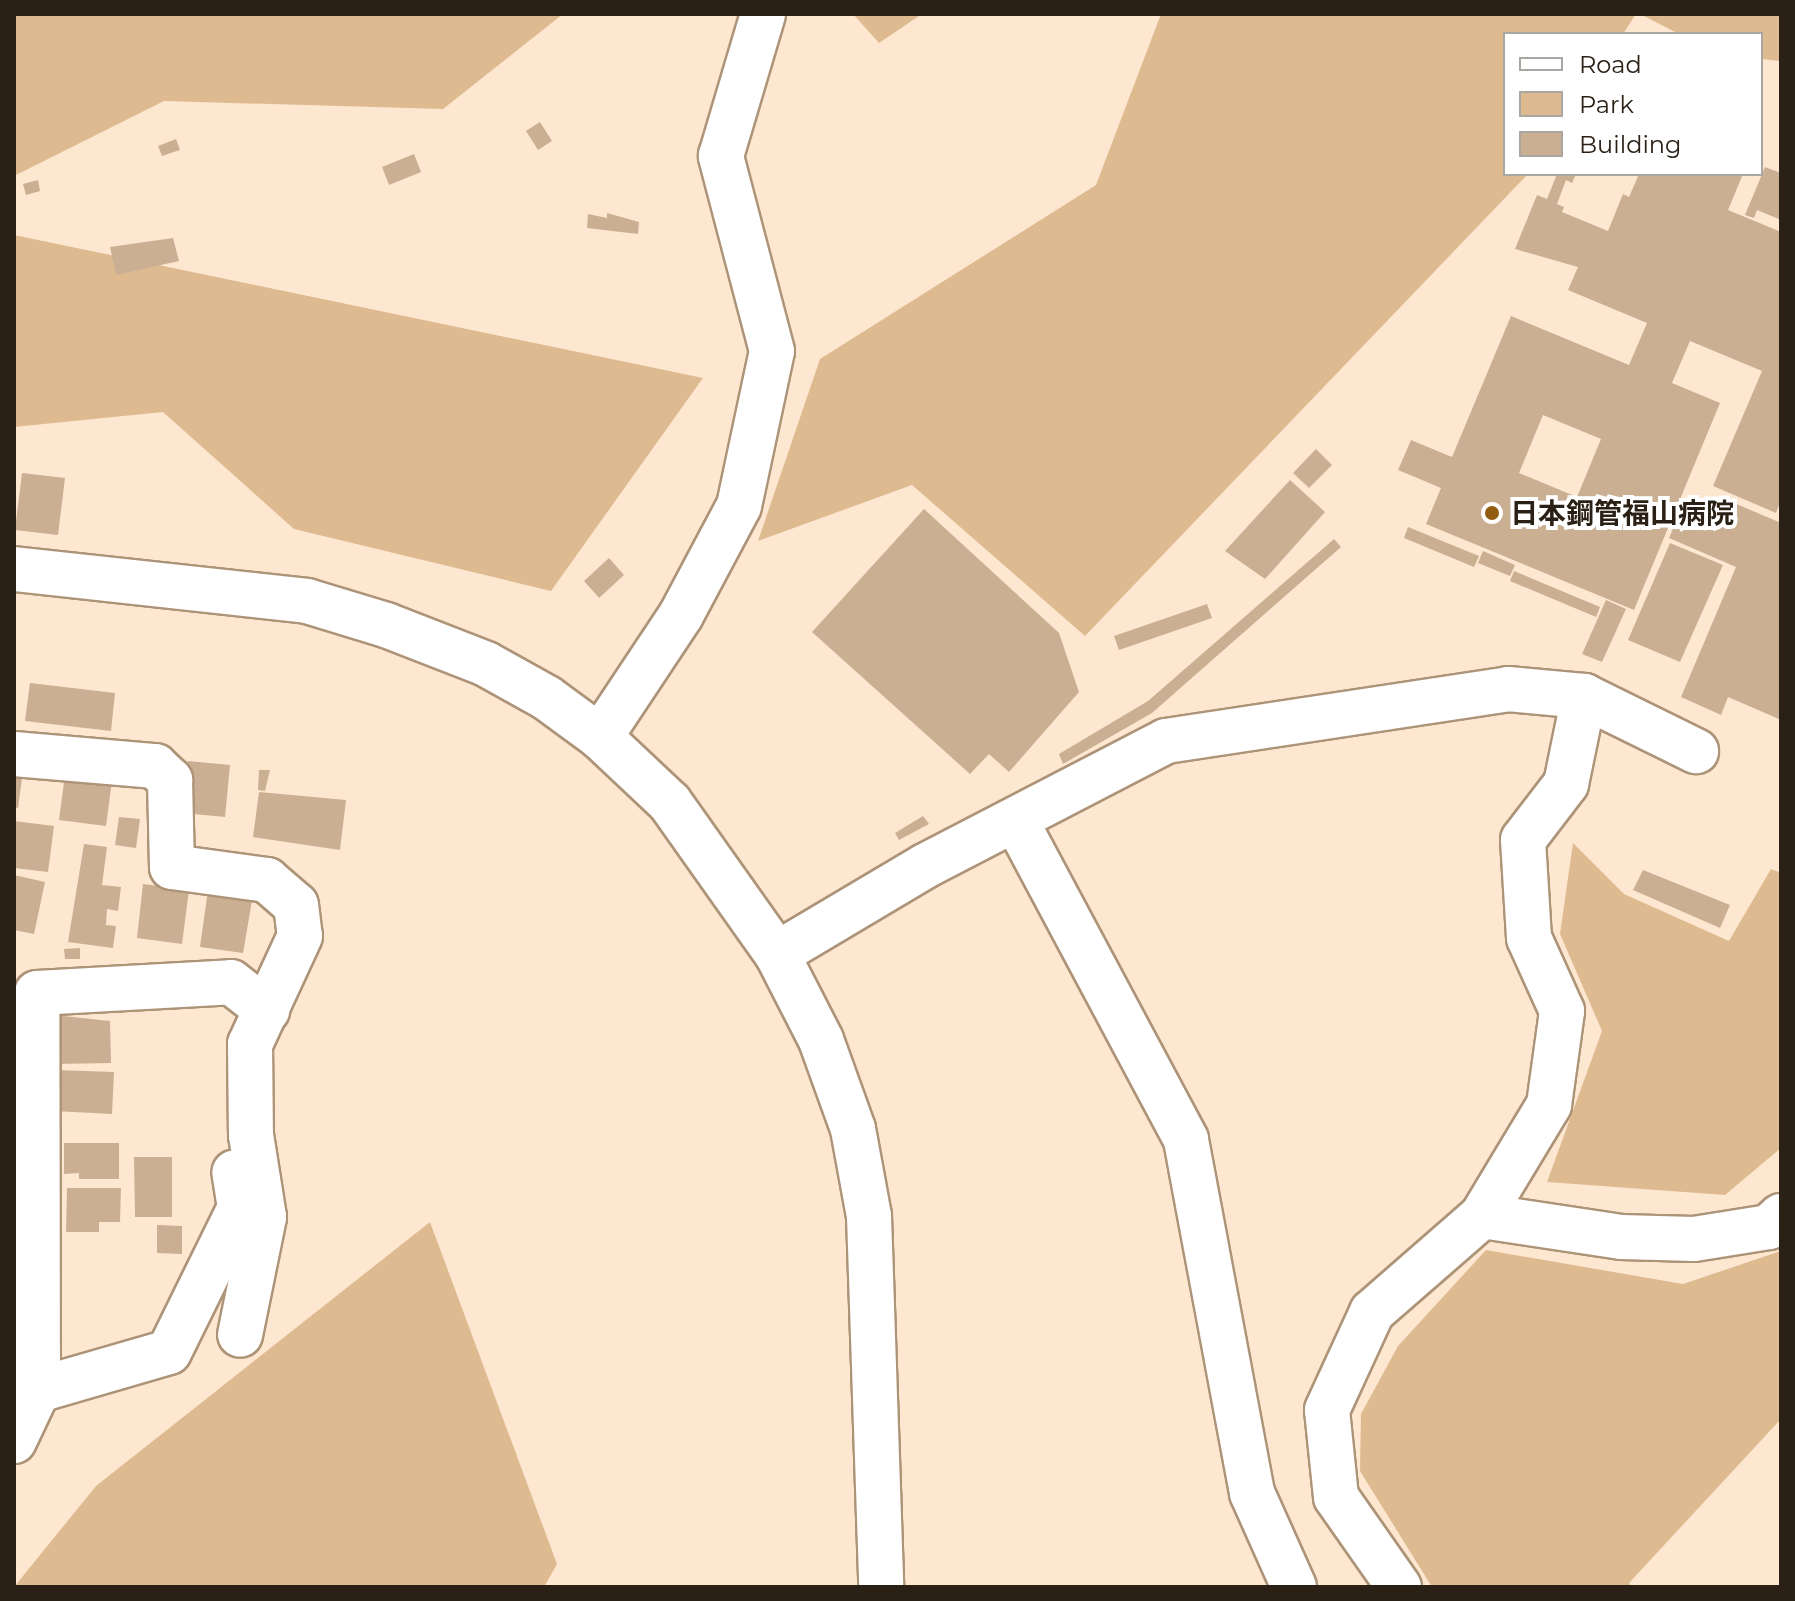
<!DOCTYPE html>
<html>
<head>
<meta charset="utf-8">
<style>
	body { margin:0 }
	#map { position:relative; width:1795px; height:1601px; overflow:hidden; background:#fee7d0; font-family:Montserrat,"Noto Sans JP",sans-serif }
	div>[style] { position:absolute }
	.green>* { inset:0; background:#deba91 }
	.building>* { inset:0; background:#caaf93 }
	.roads { filter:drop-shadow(2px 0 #ad9478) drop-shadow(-2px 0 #ad9478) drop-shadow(0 2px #ad9478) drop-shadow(0 -2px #ad9478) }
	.minor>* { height:44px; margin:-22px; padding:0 22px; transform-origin:22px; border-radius:22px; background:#fff }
	.dots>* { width:22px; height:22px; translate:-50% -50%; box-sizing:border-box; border:4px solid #fff; border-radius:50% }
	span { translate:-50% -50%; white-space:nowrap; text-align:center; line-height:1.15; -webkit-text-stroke:8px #fff; paint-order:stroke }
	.poi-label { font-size:28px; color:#2a2015; font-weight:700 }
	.left { translate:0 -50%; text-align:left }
	.frame { position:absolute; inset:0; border:16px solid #2a2015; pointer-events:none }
	.legend { position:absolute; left:1503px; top:32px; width:260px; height:144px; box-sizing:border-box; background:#fff; border:2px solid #aaa6a1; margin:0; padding:10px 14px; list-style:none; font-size:24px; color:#2a2015 }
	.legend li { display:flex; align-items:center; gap:16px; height:40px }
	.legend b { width:40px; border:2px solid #aaa6a1 }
</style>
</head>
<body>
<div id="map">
	<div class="green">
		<div style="clip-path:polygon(14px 14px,563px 14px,443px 109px,164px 101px,14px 176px)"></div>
		<div style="clip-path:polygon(853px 14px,922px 14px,879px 43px)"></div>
		<div style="clip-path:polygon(1161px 14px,1636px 14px,1623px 34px,1505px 34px,1505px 174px,1528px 174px,1085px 636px,912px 485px,758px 541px,820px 359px,1096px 185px)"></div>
		<div style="clip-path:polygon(1640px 14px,1781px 14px,1781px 61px,1761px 59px,1761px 34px,1679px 34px)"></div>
		<div style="clip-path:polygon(14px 235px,703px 378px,551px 591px,294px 529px,163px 412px,14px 427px)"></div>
		<div style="clip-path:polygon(1573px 843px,1624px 894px,1729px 941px,1771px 869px,1781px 873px,1781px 1148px,1725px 1195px,1547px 1182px,1602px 1031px,1560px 934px)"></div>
		<div style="clip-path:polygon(430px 1222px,557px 1564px,544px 1587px,14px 1587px,96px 1486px)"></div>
		<div style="clip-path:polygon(1486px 1250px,1683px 1284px,1781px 1251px,1781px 1419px,1629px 1583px,1632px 1587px,1432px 1587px,1360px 1471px,1361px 1414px,1398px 1346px)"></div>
	</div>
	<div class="building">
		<div style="clip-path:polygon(540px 122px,552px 141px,538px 150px,526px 131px)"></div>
		<div style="clip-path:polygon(176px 139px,180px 150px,162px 156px,158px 146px)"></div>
		<div style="clip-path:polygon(414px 154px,421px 172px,389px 185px,382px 167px)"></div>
		<div style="clip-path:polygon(1765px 167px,1781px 173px,1781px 220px,1757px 210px,1754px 218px,1745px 215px)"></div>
		<div style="clip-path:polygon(evenodd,1557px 174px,1576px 174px,1572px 183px,1566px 180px,1557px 204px,1564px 207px,1562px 212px,1608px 231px,1623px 194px,1629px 197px,1639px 174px,1743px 174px,1728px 210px,1781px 232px,1781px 500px,1776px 513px,1713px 486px,1762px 371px,1690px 341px,1672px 383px,1720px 403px,1634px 610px,1426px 524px,1441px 488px,1398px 470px,1411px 440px,1452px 457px,1511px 316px,1629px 365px,1647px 323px,1568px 290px,1578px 267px,1515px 249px,1537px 195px,1547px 199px,1557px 174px,1543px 415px,1601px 439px,1577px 497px,1519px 473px,1543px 415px)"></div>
		<div style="clip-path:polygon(38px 180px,40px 191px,26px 195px,23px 184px)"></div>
		<div style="clip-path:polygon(607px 213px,639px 222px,638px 234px,587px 228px,588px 214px,607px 218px)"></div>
		<div style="clip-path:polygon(173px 238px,179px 261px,116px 275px,110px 247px)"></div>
		<div style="clip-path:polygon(1316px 449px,1332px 465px,1309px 488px,1293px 473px)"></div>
		<div style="clip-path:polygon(22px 473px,65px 478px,58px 535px,15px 530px)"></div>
		<div style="clip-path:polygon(1290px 480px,1325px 512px,1265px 579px,1225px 551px)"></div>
		<div style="clip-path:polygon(1720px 497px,1781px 523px,1781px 720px,1728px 697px,1721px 715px,1681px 697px,1736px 567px,1669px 538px,1677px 519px,1705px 531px)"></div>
		<div style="clip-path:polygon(924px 509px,1059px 633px,1079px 692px,1009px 772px,989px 754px,970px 774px,812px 632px)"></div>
		<div style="clip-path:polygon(1408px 527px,1479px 556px,1474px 567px,1404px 538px)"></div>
		<div style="clip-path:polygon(1334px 539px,1341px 547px,1152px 713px,1063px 764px,1059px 754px,1148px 701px)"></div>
		<div style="clip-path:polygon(1670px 543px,1723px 565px,1680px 662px,1628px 640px)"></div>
		<div style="clip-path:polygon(1483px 551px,1515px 565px,1510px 576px,1478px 563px)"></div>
		<div style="clip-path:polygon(609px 558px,624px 575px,599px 598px,584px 581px)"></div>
		<div style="clip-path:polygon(1514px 571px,1600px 607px,1596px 617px,1510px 581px)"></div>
		<div style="clip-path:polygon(1606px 600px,1626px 609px,1602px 662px,1582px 654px)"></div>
		<div style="clip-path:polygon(1207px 604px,1212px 618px,1119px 650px,1114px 636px)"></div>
		<div style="clip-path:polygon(30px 683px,115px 693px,111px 731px,25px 721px)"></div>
		<div style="clip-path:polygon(188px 761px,230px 765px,225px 817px,183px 813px)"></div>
		<div style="clip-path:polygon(14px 762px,24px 763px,18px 808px,14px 807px)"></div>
		<div style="clip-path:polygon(66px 767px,113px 773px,106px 826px,59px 820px)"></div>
		<div style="clip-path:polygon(259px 770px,270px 770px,265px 791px,258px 790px)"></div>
		<div style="clip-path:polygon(259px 792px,346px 800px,340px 850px,253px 837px)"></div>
		<div style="clip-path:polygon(923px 816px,929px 824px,899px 840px,895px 833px)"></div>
		<div style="clip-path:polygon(119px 817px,140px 819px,136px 848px,115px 845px)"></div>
		<div style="clip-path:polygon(14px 821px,54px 826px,48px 872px,14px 868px)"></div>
		<div style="clip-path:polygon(84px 844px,107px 847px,102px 885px,121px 887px,118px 911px,107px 909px,106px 925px,116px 926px,113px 948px,68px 942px)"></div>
		<div style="clip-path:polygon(1643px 870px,1730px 905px,1720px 928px,1633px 890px)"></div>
		<div style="clip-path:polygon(14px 875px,45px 882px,34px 934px,14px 930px)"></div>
		<div style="clip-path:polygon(143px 884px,189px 890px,182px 944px,137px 938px)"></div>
		<div style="clip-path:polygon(254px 889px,243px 953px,200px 947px,208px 890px)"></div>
		<div style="clip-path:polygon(80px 948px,80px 959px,65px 959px,64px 949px)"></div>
		<div style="clip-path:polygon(54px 1015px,110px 1021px,111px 1063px,54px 1064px)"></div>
		<div style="clip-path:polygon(56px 1070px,114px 1072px,112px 1114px,53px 1111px)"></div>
		<div style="clip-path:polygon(64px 1143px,119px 1143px,119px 1179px,79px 1179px,79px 1173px,64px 1174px)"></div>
		<div style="clip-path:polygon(134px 1157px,172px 1157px,172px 1217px,135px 1217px)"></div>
		<div style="clip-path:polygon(67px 1188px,121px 1188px,120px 1222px,99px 1222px,99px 1232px,66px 1232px)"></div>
		<div style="clip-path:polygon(157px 1225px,182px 1226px,182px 1254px,157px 1253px)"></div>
	</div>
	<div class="roads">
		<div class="minor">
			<div style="left:14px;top:569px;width:295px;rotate:6.2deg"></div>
			<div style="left:307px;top:601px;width:83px;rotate:16.9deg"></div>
			<div style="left:386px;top:625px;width:107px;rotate:21.3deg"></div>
			<div style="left:486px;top:664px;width:70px;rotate:29.1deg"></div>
			<div style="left:547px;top:698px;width:66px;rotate:36.3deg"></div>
			<div style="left:600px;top:737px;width:96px;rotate:43.3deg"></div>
			<div style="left:670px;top:803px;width:185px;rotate:54.7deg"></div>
			<div style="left:777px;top:954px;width:97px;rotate:62.9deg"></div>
			<div style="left:821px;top:1040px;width:95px;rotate:70.2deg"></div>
			<div style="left:853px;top:1129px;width:88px;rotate:79.6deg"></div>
			<div style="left:869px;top:1216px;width:371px;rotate:88.1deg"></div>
			<div style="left:600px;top:737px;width:146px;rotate:-56.4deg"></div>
			<div style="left:681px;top:615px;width:123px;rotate:-62deg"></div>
			<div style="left:739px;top:506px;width:158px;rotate:-78deg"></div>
			<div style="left:772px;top:351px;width:202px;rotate:-104.7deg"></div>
			<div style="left:721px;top:156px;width:148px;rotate:-73.5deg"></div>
			<div style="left:14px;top:754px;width:142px;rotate:4.9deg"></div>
			<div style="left:155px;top:766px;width:21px;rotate:43deg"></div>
			<div style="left:170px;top:780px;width:87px;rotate:88.7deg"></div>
			<div style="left:172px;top:867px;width:96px;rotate:7.8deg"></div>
			<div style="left:267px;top:880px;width:38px;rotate:41deg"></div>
			<div style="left:296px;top:905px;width:31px;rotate:83deg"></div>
			<div style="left:300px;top:936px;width:119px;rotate:114.8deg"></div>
			<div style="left:250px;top:1044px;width:91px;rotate:89.4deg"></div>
			<div style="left:251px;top:1135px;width:83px;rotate:81deg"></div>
			<div style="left:264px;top:1217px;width:120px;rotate:101.5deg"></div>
			<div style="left:1016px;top:821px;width:361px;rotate:61.9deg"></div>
			<div style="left:1186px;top:1140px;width:359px;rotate:79.4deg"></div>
			<div style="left:1252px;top:1493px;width:103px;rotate:65.9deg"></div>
			<div style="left:777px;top:954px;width:172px;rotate:-30.7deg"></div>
			<div style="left:925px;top:866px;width:271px;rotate:-27.4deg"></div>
			<div style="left:1166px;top:741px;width:346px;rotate:-8.6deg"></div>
			<div style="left:1508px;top:689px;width:76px;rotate:5.3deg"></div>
			<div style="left:1584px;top:696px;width:125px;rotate:26.2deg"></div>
			<div style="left:1482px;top:1216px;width:141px;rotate:8.6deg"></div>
			<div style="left:1621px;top:1237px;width:73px;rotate:1.6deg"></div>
			<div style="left:1694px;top:1239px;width:76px;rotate:-9.1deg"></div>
			<div style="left:1769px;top:1227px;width:16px;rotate:-43deg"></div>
			<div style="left:38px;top:1390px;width:136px;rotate:-16.2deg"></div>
			<div style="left:169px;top:1352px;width:161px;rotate:-63.8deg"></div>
			<div style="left:240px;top:1208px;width:36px;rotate:-99deg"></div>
			<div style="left:14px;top:1441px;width:56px;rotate:-64.8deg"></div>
			<div style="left:38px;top:1390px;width:397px;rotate:-90.1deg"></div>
			<div style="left:37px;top:993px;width:194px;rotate:-3.2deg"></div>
			<div style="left:231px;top:982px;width:46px;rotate:37.9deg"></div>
			<div style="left:1399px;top:1587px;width:110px;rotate:-125deg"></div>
			<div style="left:1336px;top:1497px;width:87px;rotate:-95.9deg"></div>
			<div style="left:1327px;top:1410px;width:108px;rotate:-65.3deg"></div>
			<div style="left:1372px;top:1312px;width:146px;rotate:-41.1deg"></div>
			<div style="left:1482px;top:1216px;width:130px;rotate:-58.9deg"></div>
			<div style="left:1549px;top:1105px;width:95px;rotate:-82.1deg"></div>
			<div style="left:1562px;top:1011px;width:80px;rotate:-114.3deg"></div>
			<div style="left:1529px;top:938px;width:98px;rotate:-93.5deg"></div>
			<div style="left:1523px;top:840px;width:71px;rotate:-52.5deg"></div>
			<div style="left:1566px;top:784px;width:90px;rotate:-78.4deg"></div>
		</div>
	</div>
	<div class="dots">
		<div style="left:1492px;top:513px;background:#925d11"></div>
	</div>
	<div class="poi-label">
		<span class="left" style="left:1510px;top:513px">日本鋼管福山病院</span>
	</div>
	<div class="frame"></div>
	<ul class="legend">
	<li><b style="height:10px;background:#fff"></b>Road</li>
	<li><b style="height:22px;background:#deba91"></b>Park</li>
	<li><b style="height:22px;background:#caaf93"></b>Building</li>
	</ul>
</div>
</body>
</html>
